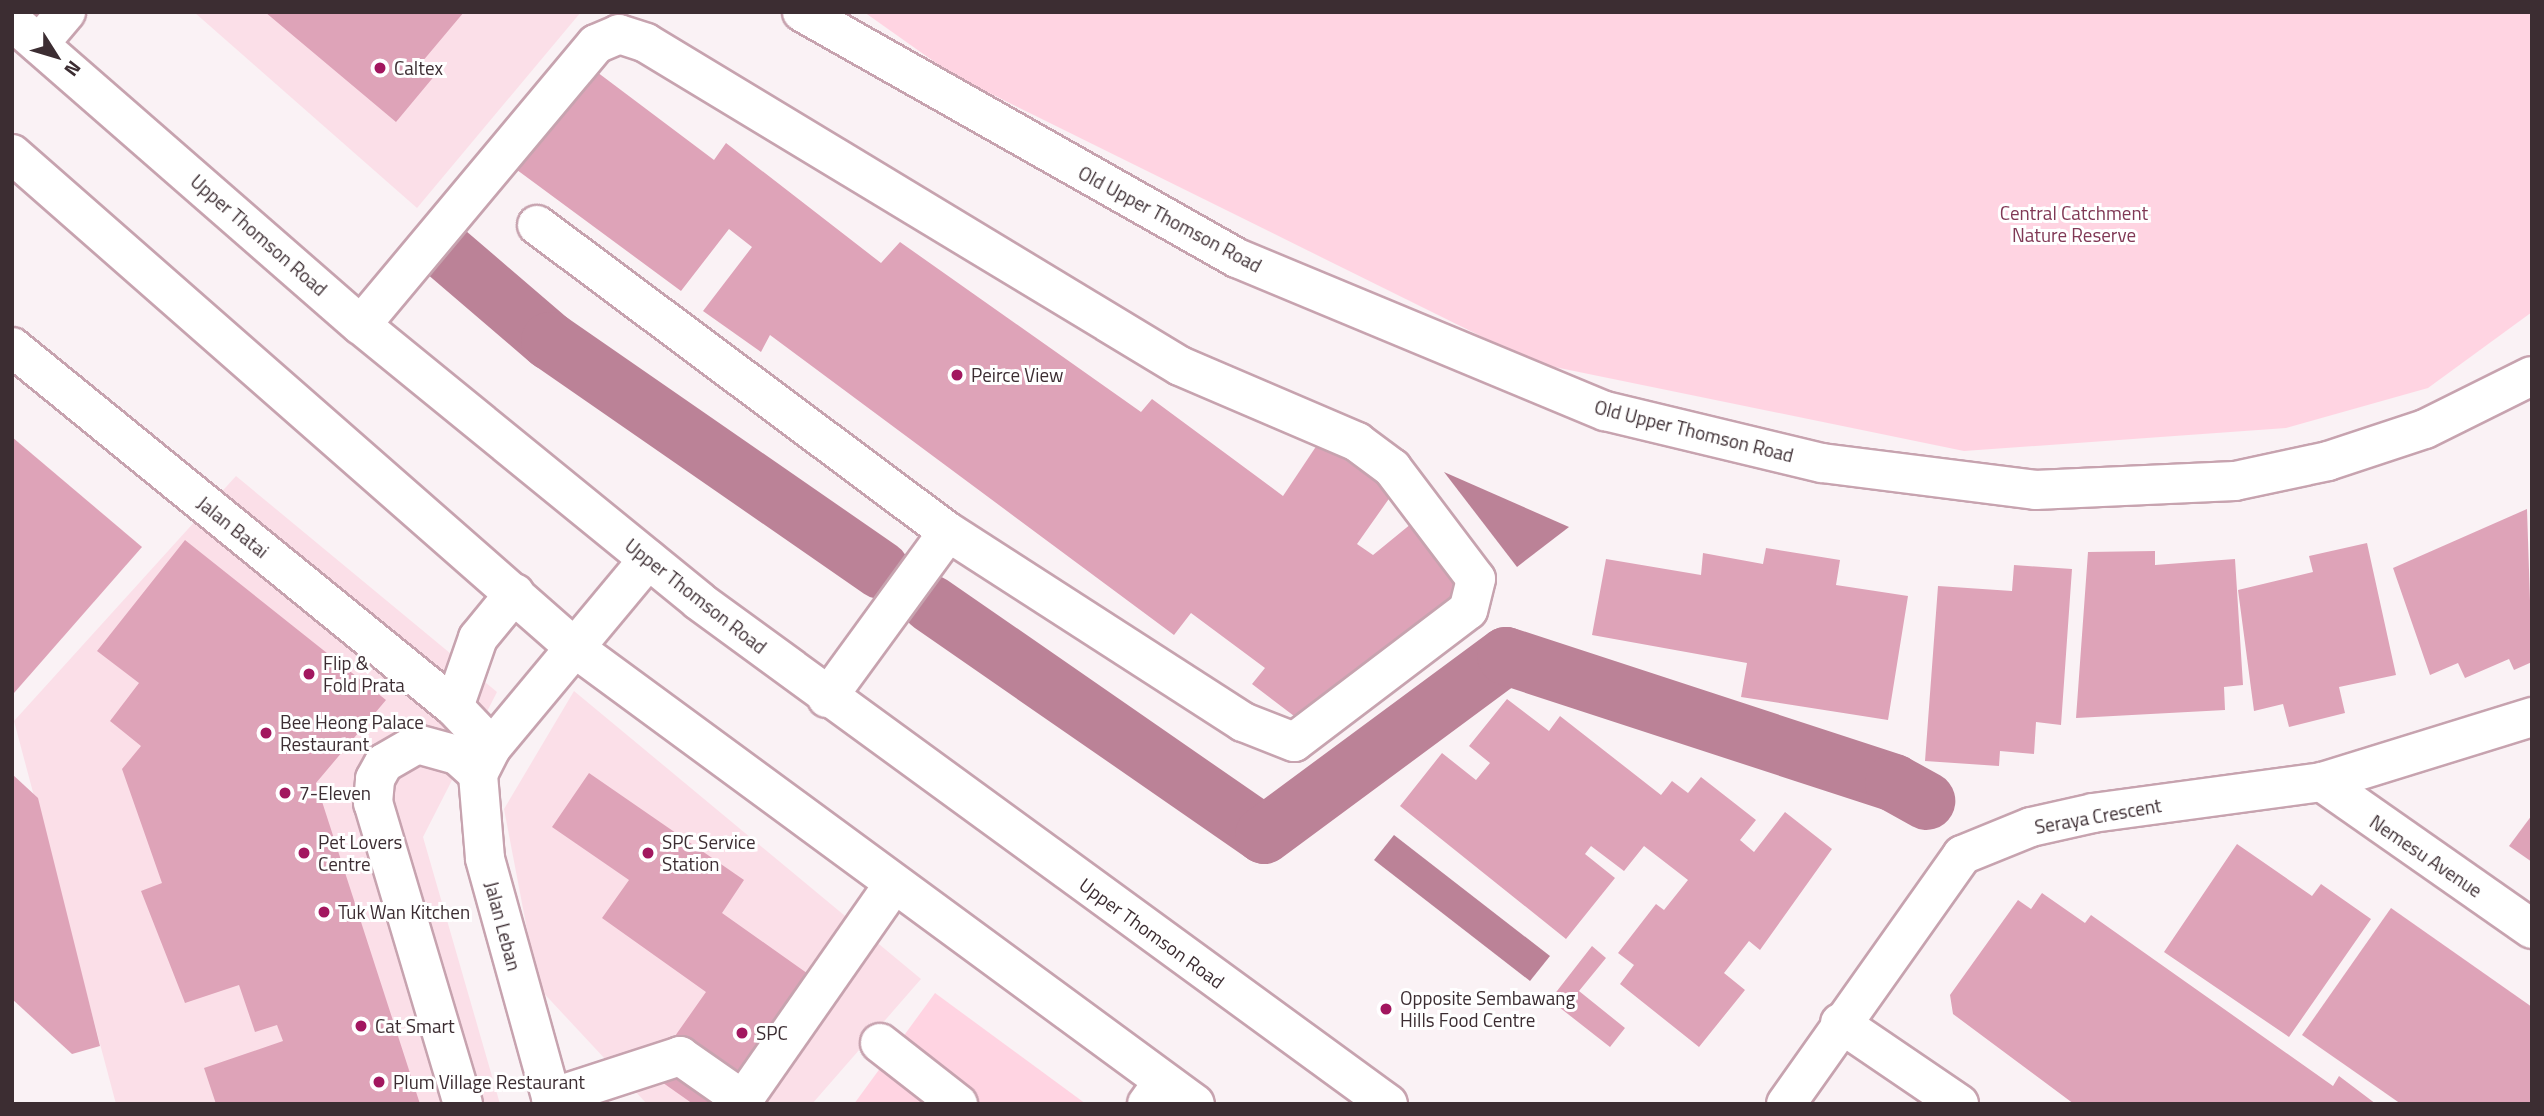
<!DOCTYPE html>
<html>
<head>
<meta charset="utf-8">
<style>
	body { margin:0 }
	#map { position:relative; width:2544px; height:1116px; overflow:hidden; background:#faf2f5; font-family:"Titillium Web",sans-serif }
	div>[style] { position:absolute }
	.built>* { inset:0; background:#fbdfe8 }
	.green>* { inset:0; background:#ffd4e2 }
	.water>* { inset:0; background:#bb8297 }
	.canal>* { height:58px; margin:-29px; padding:0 29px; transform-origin:29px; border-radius:29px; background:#bb8297 }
	.building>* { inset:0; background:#dea3b8 }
	.roads { filter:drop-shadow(2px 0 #c7a3af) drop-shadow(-2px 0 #c7a3af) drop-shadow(0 2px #c7a3af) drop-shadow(0 -2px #c7a3af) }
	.minor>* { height:38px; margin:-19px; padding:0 19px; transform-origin:19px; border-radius:19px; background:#fff }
	.major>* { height:38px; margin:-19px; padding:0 19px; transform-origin:19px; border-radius:19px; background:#fff }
	.dots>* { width:19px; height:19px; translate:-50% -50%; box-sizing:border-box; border:4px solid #fff; border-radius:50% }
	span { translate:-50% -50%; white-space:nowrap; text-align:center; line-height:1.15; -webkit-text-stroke:6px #fff; paint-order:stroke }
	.poi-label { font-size:19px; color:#3c2d32 }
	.left { translate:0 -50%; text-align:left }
	.park-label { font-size:19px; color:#803855 }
	.street-label { font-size:19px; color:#3c2d32 }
	.frame { position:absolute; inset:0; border:14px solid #3c2d32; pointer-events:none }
	.north { position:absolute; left:21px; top:21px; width:70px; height:70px; -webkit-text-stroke:5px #fff; paint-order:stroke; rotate:127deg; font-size:19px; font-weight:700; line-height:28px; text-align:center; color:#3c2d32 }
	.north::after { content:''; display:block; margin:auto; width:24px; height:32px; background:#3c2d32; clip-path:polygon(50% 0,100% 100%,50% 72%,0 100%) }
</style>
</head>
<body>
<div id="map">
	<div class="built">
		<div style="clip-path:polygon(194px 12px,581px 12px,417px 208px)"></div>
		<div style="clip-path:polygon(236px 476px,497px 692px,423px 837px,500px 1104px,116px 1104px,14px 721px)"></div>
		<div style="clip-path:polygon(574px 691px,921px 979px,812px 1104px,647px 1104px,538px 987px,504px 809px)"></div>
	</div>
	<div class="green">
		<div style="clip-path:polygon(864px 12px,2532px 12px,2532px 312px,2428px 388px,2286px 428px,1964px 451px,1535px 363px,953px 75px)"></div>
		<div style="clip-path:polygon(935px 993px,1086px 1104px,854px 1104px)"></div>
	</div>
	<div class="water">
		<div style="clip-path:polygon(1444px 472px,1569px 527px,1517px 567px)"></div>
		<div style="clip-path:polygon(1394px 835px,1550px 956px,1530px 981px,1374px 860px)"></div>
	</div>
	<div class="canal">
		<div style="left:446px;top:252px;width:137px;rotate:40.6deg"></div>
		<div style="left:550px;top:341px;width:402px;rotate:34.7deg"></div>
		<div style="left:931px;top:604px;width:405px;rotate:34.7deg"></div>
		<div style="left:1264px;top:835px;width:301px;rotate:-36.5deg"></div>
		<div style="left:1506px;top:656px;width:408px;rotate:18.1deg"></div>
		<div style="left:1894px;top:783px;width:37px;rotate:29deg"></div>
	</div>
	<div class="building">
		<div style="clip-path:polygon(265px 12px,464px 12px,422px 62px,436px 74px,396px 122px)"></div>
		<div style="clip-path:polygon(589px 66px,714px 160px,726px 143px,881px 263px,900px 242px,1141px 412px,1152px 399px,1283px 496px,1319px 442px,1393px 493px,1357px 544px,1373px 555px,1417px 519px,1467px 588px,1298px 719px,1252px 684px,1265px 668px,1191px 613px,1174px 635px,770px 335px,761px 352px,703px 311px,752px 247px,729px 229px,681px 291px,513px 167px)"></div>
		<div style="clip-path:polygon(12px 437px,142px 547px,14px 693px,12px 691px)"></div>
		<div style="clip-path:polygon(2527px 509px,2532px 662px,2514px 670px,2509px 659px,2465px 678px,2458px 663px,2430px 675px,2393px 568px)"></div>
		<div style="clip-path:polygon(185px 540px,386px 700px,316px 783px,420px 1104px,216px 1104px,204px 1068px,283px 1041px,277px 1025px,255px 1032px,239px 985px,185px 1003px,141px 891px,162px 883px,122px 769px,141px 746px,110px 721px,139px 683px,97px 651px)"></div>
		<div style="clip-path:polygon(2367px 543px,2396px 675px,2339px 687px,2345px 713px,2289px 727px,2283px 704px,2254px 711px,2238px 590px,2313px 572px,2309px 556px)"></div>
		<div style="clip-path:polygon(1766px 548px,1840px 560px,1836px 585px,1908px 596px,1888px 720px,1741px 697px,1747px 663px,1592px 635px,1606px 559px,1701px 575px,1703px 553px,1763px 564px)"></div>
		<div style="clip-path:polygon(2155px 551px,2155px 565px,2235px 559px,2243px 685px,2224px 687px,2225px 710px,2076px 718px,2088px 552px)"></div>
		<div style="clip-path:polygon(2014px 565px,2072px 569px,2061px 725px,2036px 722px,2034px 754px,2000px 751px,1999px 766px,1925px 761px,1938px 586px,2012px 591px)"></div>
		<div style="clip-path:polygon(1507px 699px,1549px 731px,1560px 716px,1661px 795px,1672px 781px,1688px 793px,1701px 777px,1756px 820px,1740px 840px,1754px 852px,1785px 812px,1832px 849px,1760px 950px,1749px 941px,1724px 973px,1745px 990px,1699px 1047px,1620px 984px,1634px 965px,1618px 953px,1656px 904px,1664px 910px,1688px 880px,1644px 846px,1624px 871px,1591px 846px,1585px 854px,1615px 878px,1566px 939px,1400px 806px,1442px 753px,1476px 780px,1490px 763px,1469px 746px)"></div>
		<div style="clip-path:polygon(589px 773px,744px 880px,722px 913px,835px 993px,757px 1104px,693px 1104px,649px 1073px,706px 992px,602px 918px,629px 880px,552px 827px)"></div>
		<div style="clip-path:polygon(12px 774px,38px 798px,100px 1046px,72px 1054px,12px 999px)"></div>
		<div style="clip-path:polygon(2532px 815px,2532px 862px,2509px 846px)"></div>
		<div style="clip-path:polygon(2237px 844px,2312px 896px,2321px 884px,2371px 919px,2289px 1037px,2164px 952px)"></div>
		<div style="clip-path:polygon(2042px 893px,2085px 923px,2091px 915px,2333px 1086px,2339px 1076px,2376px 1104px,2074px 1104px,1953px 1014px,1950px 995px,2018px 900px,2031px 909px)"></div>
		<div style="clip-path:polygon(2391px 908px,2532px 1007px,2532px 1104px,2401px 1104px,2302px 1035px)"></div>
		<div style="clip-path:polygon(1592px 946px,1606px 958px,1579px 991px,1625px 1028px,1610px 1047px,1550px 1000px)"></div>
	</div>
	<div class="roads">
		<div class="minor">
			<div style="left:802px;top:12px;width:500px;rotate:29.5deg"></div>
			<div style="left:1237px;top:258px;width:399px;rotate:22.6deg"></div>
			<div style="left:1605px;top:411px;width:223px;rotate:13.5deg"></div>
			<div style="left:1822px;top:463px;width:215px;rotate:7.2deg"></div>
			<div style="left:2035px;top:490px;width:200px;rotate:-2.6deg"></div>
			<div style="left:2235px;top:481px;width:95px;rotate:-12.1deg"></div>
			<div style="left:2328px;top:461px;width:102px;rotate:-18.3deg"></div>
			<div style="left:2425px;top:429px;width:119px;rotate:-26.4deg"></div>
			<div style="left:39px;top:44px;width:42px;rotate:-49.8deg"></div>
			<div style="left:361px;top:325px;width:366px;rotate:-50.1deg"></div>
			<div style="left:596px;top:44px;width:25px;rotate:-23deg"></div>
			<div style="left:619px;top:34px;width:28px;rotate:18deg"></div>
			<div style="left:646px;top:43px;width:624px;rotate:31.17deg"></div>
			<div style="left:1180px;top:366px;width:193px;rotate:23.2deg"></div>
			<div style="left:1357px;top:442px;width:44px;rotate:36.6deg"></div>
			<div style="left:1392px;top:468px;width:139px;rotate:52.9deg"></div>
			<div style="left:1476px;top:579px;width:32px;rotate:104deg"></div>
			<div style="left:1468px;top:610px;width:218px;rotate:142.8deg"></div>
			<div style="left:1294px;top:742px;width:55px;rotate:-158.6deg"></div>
			<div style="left:1243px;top:722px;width:351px;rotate:-147.2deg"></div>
			<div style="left:948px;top:532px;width:513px;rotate:-143.24deg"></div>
			<div style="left:12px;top:347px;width:570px;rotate:39.16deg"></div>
			<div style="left:454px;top:707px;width:55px;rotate:46.5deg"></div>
			<div style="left:827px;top:698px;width:205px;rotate:-53.9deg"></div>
			<div style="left:454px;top:707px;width:73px;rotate:-70.8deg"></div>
			<div style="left:478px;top:638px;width:58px;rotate:-50.6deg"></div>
			<div style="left:2322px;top:782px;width:256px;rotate:35deg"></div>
			<div style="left:1840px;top:1023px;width:144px;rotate:34.2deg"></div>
			<div style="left:880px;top:1043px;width:99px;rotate:38deg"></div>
			<div style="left:551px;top:1098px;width:136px;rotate:-18deg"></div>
			<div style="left:680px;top:1056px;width:77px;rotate:34.9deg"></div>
			<div style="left:743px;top:1100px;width:262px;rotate:-55.1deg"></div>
			<div style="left:463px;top:1104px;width:314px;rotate:-106.6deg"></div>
			<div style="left:373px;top:803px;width:24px;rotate:-85deg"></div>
			<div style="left:375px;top:779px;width:18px;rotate:-61deg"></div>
			<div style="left:384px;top:763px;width:38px;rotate:-30deg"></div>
			<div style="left:417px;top:744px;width:41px;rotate:15.4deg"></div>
			<div style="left:457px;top:755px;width:28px;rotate:42deg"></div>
			<div style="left:553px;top:1104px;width:255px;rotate:-105.5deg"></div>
			<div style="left:485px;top:858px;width:84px;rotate:-94.8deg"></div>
			<div style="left:478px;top:774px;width:30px;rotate:-63deg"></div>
			<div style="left:492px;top:747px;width:244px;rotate:-50.2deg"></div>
			<div style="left:1147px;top:1104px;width:27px;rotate:-54deg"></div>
			<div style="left:1786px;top:1104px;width:305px;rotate:-54.7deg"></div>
			<div style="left:1962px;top:855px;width:74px;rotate:-22.1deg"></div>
			<div style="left:2031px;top:827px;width:64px;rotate:-12.7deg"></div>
			<div style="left:2093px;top:813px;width:231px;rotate:-7.7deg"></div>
			<div style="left:2322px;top:782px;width:220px;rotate:-17.2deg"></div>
		</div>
		<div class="major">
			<div style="left:12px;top:21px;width:463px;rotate:41.1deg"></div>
			<div style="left:361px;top:325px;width:436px;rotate:39.2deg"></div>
			<div style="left:699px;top:601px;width:853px;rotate:36.13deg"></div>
			<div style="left:12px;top:154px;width:750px;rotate:41.27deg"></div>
			<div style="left:576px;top:649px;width:768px;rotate:36.32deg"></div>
		</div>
	</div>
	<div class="dots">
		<div style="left:380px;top:68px;background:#a2175f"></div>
		<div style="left:957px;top:375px;background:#a2175f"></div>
		<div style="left:309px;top:674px;background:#a2175f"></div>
		<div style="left:266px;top:733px;background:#a2175f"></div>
		<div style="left:285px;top:793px;background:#a2175f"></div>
		<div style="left:304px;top:853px;background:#a2175f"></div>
		<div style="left:648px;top:853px;background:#a2175f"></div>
		<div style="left:324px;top:912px;background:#a2175f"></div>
		<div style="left:1386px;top:1009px;background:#a2175f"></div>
		<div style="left:361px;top:1026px;background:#a2175f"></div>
		<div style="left:742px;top:1033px;background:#a2175f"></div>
		<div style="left:379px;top:1082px;background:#a2175f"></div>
	</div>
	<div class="poi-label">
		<span class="left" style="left:394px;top:68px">Caltex</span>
		<span class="left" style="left:971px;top:375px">Peirce View</span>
		<span class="left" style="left:323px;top:674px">Flip &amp;<br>Fold Prata</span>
		<span class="left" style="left:280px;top:733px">Bee Heong Palace<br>Restaurant</span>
		<span class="left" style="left:299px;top:793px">7-Eleven</span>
		<span class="left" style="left:318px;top:853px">Pet Lovers<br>Centre</span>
		<span class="left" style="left:662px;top:853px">SPC Service<br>Station</span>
		<span class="left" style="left:338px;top:912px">Tuk Wan Kitchen</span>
		<span class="left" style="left:1400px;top:1009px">Opposite Sembawang<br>Hills Food Centre</span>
		<span class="left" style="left:375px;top:1026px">Cat Smart</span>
		<span class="left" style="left:756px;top:1033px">SPC</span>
		<span class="left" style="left:393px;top:1082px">Plum Village Restaurant</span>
	</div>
	<div class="park-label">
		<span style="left:2074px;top:224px">Central Catchment<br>Nature Reserve</span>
	</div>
	<div class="street-label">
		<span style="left:1170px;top:219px;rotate:28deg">Old Upper Thomson Road</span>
		<span style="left:259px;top:235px;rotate:41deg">Upper Thomson Road</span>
		<span style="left:1694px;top:431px;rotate:14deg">Old Upper Thomson Road</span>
		<span style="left:233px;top:527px;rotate:39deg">Jalan Batai</span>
		<span style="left:696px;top:596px;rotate:38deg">Upper Thomson Road</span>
		<span style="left:2098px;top:816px;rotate:-10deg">Seraya Crescent</span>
		<span style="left:2426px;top:856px;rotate:34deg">Nemesu Avenue</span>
		<span style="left:503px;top:926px;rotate:75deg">Jalan Leban</span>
		<span style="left:1152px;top:933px;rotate:36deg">Upper Thomson Road</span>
	</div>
	<div class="frame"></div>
	<div class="north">N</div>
</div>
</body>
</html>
